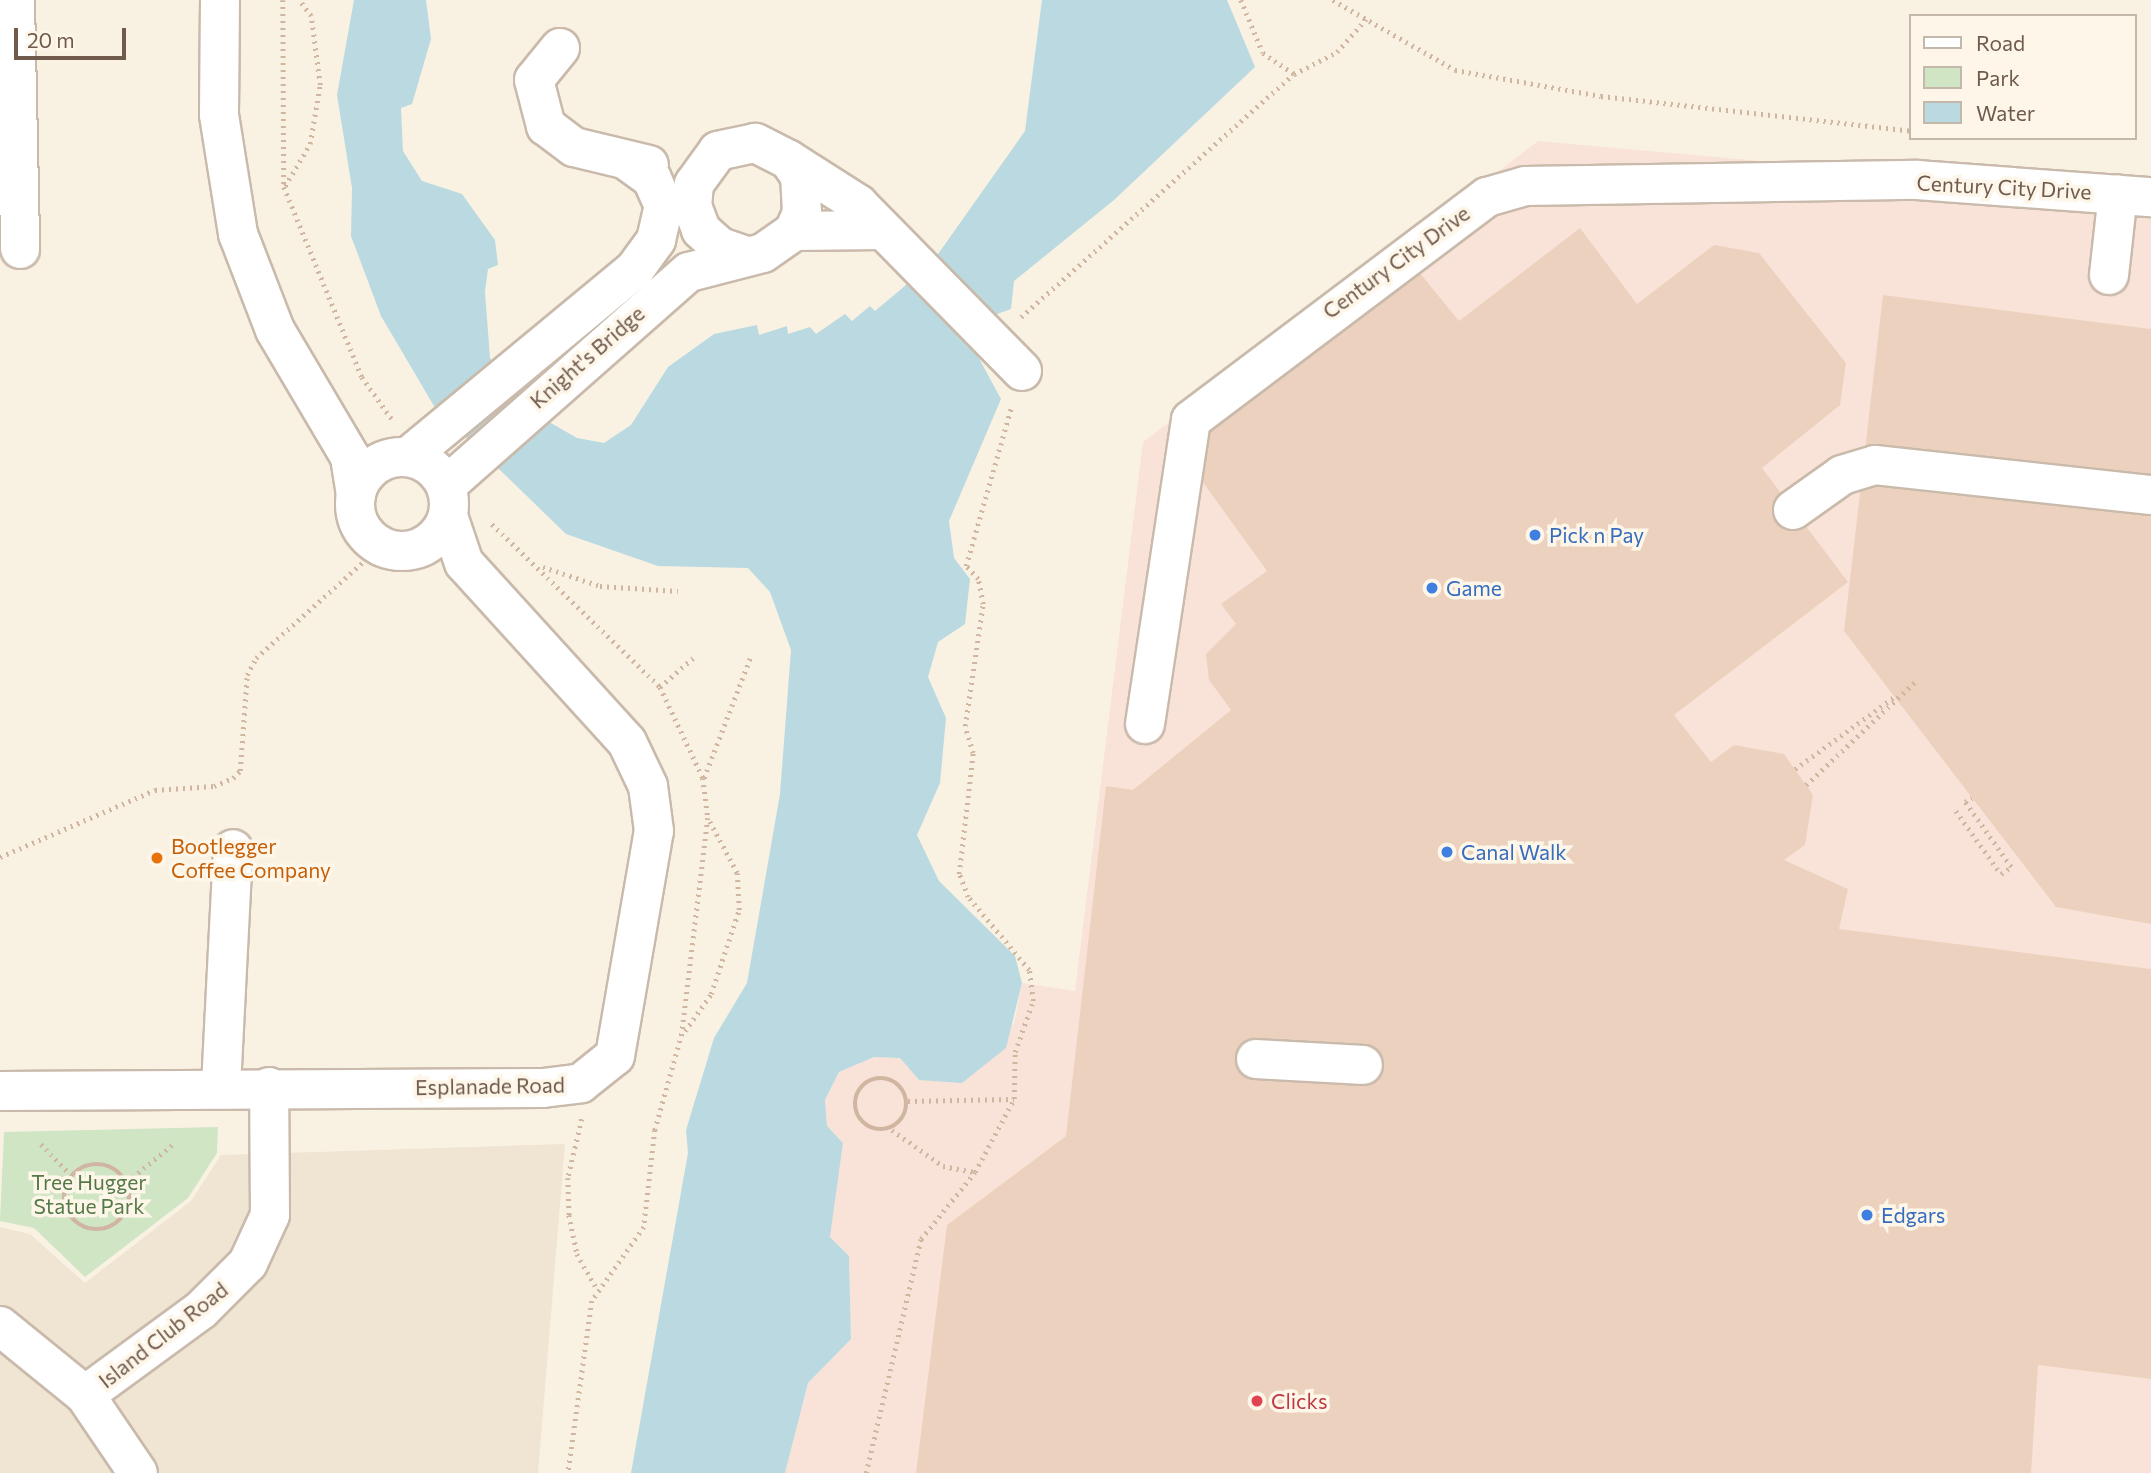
<!DOCTYPE html>
<html>
<head>
<meta charset="utf-8">
<style>
	body { margin:0 }
	#map { position:relative; width:2151px; height:1473px; overflow:hidden; background:#f9f2e3; font-family:Commissioner,sans-serif }
	div>[style] { position:absolute }
	.residential>* { inset:0; background:#f0e4d3 }
	.commercial>* { inset:0; background:#f9e3d8 }
	.green>* { inset:0; background:#d0e5c4 }
	.water>* { inset:0; background:#bad9e1 }
	.building>* { inset:0; background:#ecd2be }
	.path>* { height:4.5px; margin-top:-2.25px; transform-origin:0; background:repeating-linear-gradient(90deg,#d0b6a1 0 2px,transparent 0 7px) }
	.path>.ring { margin:-2.25px; padding:0; box-sizing:content-box; background:none; border:4.5px solid #d0b6a1; border-radius:50% }
	.roads { filter:drop-shadow(2px 0 #c9baab) drop-shadow(-2px 0 #c9baab) drop-shadow(0 2px #c9baab) drop-shadow(0 -2px #c9baab) }
	.minor>* { height:38px; margin:-19px; padding:0 19px; transform-origin:19px; border-radius:19px; background:#fff }
	.minor>.ring { margin:-19px; padding:0; box-sizing:content-box; background:none; border:38px solid #fff; border-radius:50% }
	.dots>* { width:19px; height:19px; translate:-50% -50%; box-sizing:border-box; border:4px solid #fdf6e9; border-radius:50% }
	span { translate:-50% -50%; white-space:nowrap; text-align:center; line-height:1.15; -webkit-text-stroke:7px #fdf6e9; paint-order:stroke }
	.street-label { font-size:21px; color:#6f5a4c }
	.shop-label { font-size:21px; color:#366cbe }
	.left { translate:0 -50%; text-align:left }
	.food-label { font-size:21px; color:#c56008 }
	.park-label { font-size:21px; color:#547a48 }
	.health-label { font-size:21px; color:#be3a42 }
	.legend { position:absolute; left:1909px; top:14px; width:228px; height:126px; box-sizing:border-box; background:#fdf6e9; border:2px solid #c4b8aa; margin:0; padding:9px 12px; list-style:none; font-size:21px; color:#6f5a4c }
	.legend li { display:flex; align-items:center; gap:14px; height:35px }
	.legend b { width:35px; border:2px solid #c4b8aa }
	.scale { position:absolute; left:14px; top:28px; width:112px; height:32px; box-sizing:border-box; border:4px solid #6f5a4c; border-top:0; padding-left:9px; font-size:21px; line-height:24px; white-space:nowrap; color:#6f5a4c; -webkit-text-stroke:5px #fdf6e9; paint-order:stroke }
</style>
</head>
<body>
<div id="map">
	<div class="residential">
		<div style="clip-path:polygon(565px 1144px,538px 1473px,0 1473px,0 1227px,30px 1234px,85px 1283px,191px 1201px,221px 1155px)"></div>
	</div>
	<div class="commercial">
		<div style="clip-path:polygon(1538px 141px,2151px 196px,2151px 1473px,785px 1473px,808px 1383px,851px 1339px,849px 1256px,830px 1237px,843px 1143px,827px 1126px,825px 1100px,839px 1072px,874px 1057px,900px 1058px,919px 1080px,1014px 1024px,1022px 983px,1075px 991px,1143px 442px)"></div>
	</div>
	<div class="green">
		<div style="clip-path:polygon(218px 1127px,217px 1153px,188px 1198px,85px 1277px,34px 1228px,0 1221px,4px 1132px)"></div>
	</div>
	<div class="water">
		<div style="clip-path:polygon(354px 0,426px 0,431px 39px,412px 104px,401px 108px,403px 151px,422px 181px,462px 194px,495px 240px,498px 265px,488px 269px,485px 292px,490px 358px,544px 419px,577px 438px,604px 443px,631px 425px,668px 367px,714px 334px,757px 325px,759px 335px,787px 326px,788px 334px,810px 327px,816px 334px,845px 314px,852px 321px,870px 306px,875px 311px,931px 264px,1025px 131px,1042px 0,1227px 0,1255px 67px,1114px 200px,1014px 281px,1011px 309px,962px 327px,1001px 399px,949px 521px,954px 558px,970px 579px,965px 624px,938px 642px,928px 677px,946px 718px,940px 783px,917px 835px,939px 881px,1015px 956px,1022px 983px,1006px 1048px,962px 1083px,919px 1080px,900px 1058px,874px 1057px,839px 1072px,825px 1100px,827px 1126px,843px 1143px,830px 1237px,849px 1256px,851px 1339px,808px 1383px,785px 1473px,631px 1473px,688px 1153px,686px 1130px,714px 1038px,747px 983px,780px 794px,791px 650px,770px 592px,748px 568px,658px 566px,566px 534px,434px 406px,381px 316px,351px 236px,352px 188px,337px 95px)"></div>
	</div>
	<div class="building">
		<div style="clip-path:polygon(1580px 228px,1637px 304px,1714px 245px,1759px 253px,1846px 363px,1840px 405px,1762px 468px,1848px 582px,1674px 715px,1711px 762px,1734px 745px,1784px 754px,1813px 795px,1805px 845px,1784px 860px,1848px 889px,1839px 929px,2151px 969px,2151px 1379px,2038px 1365px,2031px 1473px,916px 1473px,947px 1225px,1066px 1136px,1106px 786px,1133px 790px,1231px 710px,1209px 680px,1206px 654px,1236px 624px,1221px 604px,1267px 571px,1202px 481px,1213px 416px,1410px 261px,1459px 321px)"></div>
		<div style="clip-path:polygon(1883px 295px,2151px 329px,2151px 924px,2056px 907px,1844px 631px)"></div>
	</div>
	<div class="path">
		<div style="left:283px;top:0;width:187px;rotate:89.7deg"></div>
		<div style="left:284px;top:187px;width:205px;rotate:67.7deg"></div>
		<div style="left:362px;top:377px;width:55px;rotate:54.6deg"></div>
		<div style="left:1241px;top:0;width:57px;rotate:67.5deg"></div>
		<div style="left:1263px;top:53px;width:37px;rotate:34deg"></div>
		<div style="left:1333px;top:0;width:141px;rotate:29.8deg"></div>
		<div style="left:1455px;top:70px;width:148px;rotate:10.1deg"></div>
		<div style="left:1601px;top:96px;width:312px;rotate:6.4deg"></div>
		<div style="left:285px;top:186px;width:49px;rotate:-59.2deg"></div>
		<div style="left:310px;top:144px;width:60px;rotate:-80.4deg"></div>
		<div style="left:320px;top:85px;width:70px;rotate:-97.4deg"></div>
		<div style="left:311px;top:16px;width:20px;rotate:-127deg"></div>
		<div style="left:1021px;top:317px;width:365px;rotate:-41.7deg"></div>
		<div style="left:1294px;top:74px;width:48px;rotate:-27.1deg"></div>
		<div style="left:1337px;top:52px;width:44px;rotate:-48.7deg"></div>
		<div style="left:492px;top:524px;width:234px;rotate:44.1deg"></div>
		<div style="left:660px;top:687px;width:101px;rotate:64.7deg"></div>
		<div style="left:703px;top:778px;width:40px;rotate:82.9deg"></div>
		<div style="left:708px;top:818px;width:218px;rotate:96.9deg"></div>
		<div style="left:682px;top:1034px;width:100px;rotate:105.7deg"></div>
		<div style="left:655px;top:1130px;width:98px;rotate:96.5deg"></div>
		<div style="left:644px;top:1227px;width:90px;rotate:125.1deg"></div>
		<div style="left:592px;top:1301px;width:174px;rotate:97.9deg"></div>
		<div style="left:543px;top:567px;width:60px;rotate:18.4deg"></div>
		<div style="left:600px;top:586px;width:78px;rotate:3.7deg"></div>
		<div style="left:660px;top:687px;width:44px;rotate:-41.3deg"></div>
		<div style="left:1795px;top:769px;width:122px;rotate:-36deg"></div>
		<div style="left:704px;top:778px;width:129px;rotate:-69deg"></div>
		<div style="left:1806px;top:785px;width:151px;rotate:-43.4deg"></div>
		<div style="left:1956px;top:811px;width:77px;rotate:54.5deg"></div>
		<div style="left:2001px;top:874px;width:12px;rotate:-35deg"></div>
		<div style="left:2011px;top:867px;width:80px;rotate:-125.3deg"></div>
		<div style="left:1965px;top:802px;width:8px;rotate:-30deg"></div>
		<div style="left:0;top:857px;width:169px;rotate:-23.4deg"></div>
		<div style="left:155px;top:790px;width:59px;rotate:-3.9deg"></div>
		<div style="left:214px;top:786px;width:21px;rotate:-23deg"></div>
		<div style="left:233px;top:778px;width:10px;rotate:-45deg"></div>
		<div style="left:240px;top:771px;width:96px;rotate:-85.8deg"></div>
		<div style="left:247px;top:675px;width:19px;rotate:-62deg"></div>
		<div style="left:256px;top:658px;width:168px;rotate:-41.9deg"></div>
		<div style="left:685px;top:1031px;width:45px;rotate:-54.9deg"></div>
		<div style="left:711px;top:994px;width:89px;rotate:-71.6deg"></div>
		<div style="left:739px;top:910px;width:37px;rotate:-93deg"></div>
		<div style="left:737px;top:873px;width:61px;rotate:-118.2deg"></div>
		<div class="ring" style="left:855px;top:1078px;width:47.5px;height:47.5px"></div>
		<div style="left:908px;top:1101px;width:106px;rotate:-1.1deg"></div>
		<div style="left:582px;top:1119px;width:61px;rotate:103.3deg"></div>
		<div style="left:568px;top:1178px;width:37px;rotate:88deg"></div>
		<div style="left:569px;top:1215px;width:40px;rotate:78deg"></div>
		<div style="left:577px;top:1254px;width:40px;rotate:60.3deg"></div>
		<div style="left:892px;top:1130px;width:62px;rotate:35.2deg"></div>
		<div style="left:943px;top:1166px;width:33px;rotate:11deg"></div>
		<div style="left:41px;top:1144px;width:45px;rotate:45.9deg"></div>
		<div class="ring" style="left:64px;top:1164px;width:61.5px;height:61.5px"></div>
		<div style="left:127px;top:1182px;width:58px;rotate:-39.4deg"></div>
		<div style="left:866px;top:1473px;width:240px;rotate:-76.8deg"></div>
		<div style="left:921px;top:1239px;width:86px;rotate:-51.1deg"></div>
		<div style="left:975px;top:1172px;width:83px;rotate:-61.9deg"></div>
		<div style="left:1014px;top:1099px;width:47px;rotate:-88.8deg"></div>
		<div style="left:1015px;top:1052px;width:54px;rotate:-70.6deg"></div>
		<div style="left:1033px;top:1001px;width:31px;rotate:-97deg"></div>
		<div style="left:1029px;top:970px;width:95px;rotate:-129.9deg"></div>
		<div style="left:968px;top:897px;width:25px;rotate:-111deg"></div>
		<div style="left:959px;top:874px;width:122px;rotate:-83.4deg"></div>
		<div style="left:973px;top:753px;width:28px;rotate:-107deg"></div>
		<div style="left:965px;top:726px;width:123px;rotate:-81.6deg"></div>
		<div style="left:983px;top:604px;width:25px;rotate:-101deg"></div>
		<div style="left:978px;top:579px;width:18px;rotate:-133deg"></div>
		<div style="left:966px;top:566px;width:167px;rotate:-74.1deg"></div>
	</div>
	<div class="roads">
		<div class="minor">
			<div style="left:15px;top:0;width:249px;rotate:88.8deg"></div>
			<div style="left:220px;top:0;width:115px;rotate:90.5deg"></div>
			<div style="left:219px;top:115px;width:121px;rotate:80.9deg"></div>
			<div style="left:238px;top:234px;width:103px;rotate:68.9deg"></div>
			<div style="left:275px;top:330px;width:147px;rotate:59.4deg"></div>
			<div style="left:350px;top:457px;width:38px;rotate:81deg"></div>
			<div style="left:560px;top:48px;width:41px;rotate:129.1deg"></div>
			<div style="left:534px;top:80px;width:48px;rotate:75.4deg"></div>
			<div style="left:546px;top:126px;width:35px;rotate:37deg"></div>
			<div style="left:574px;top:147px;width:77px;rotate:13.5deg"></div>
			<div style="left:789px;top:160px;width:82px;rotate:32.5deg"></div>
			<div style="left:858px;top:204px;width:234px;rotate:45.5deg"></div>
			<div style="left:794px;top:231px;width:88px;rotate:-0.7deg"></div>
			<div style="left:2109px;top:275px;width:81px;rotate:-83.7deg"></div>
			<div class="ring" style="left:355px;top:457px;width:56px;height:56px"></div>
			<div style="left:408px;top:457px;width:295px;rotate:-39.6deg"></div>
			<div style="left:635px;top:269px;width:36px;rotate:-54deg"></div>
			<div style="left:656px;top:240px;width:35px;rotate:-77deg"></div>
			<div style="left:664px;top:206px;width:30px;rotate:-114deg"></div>
			<div style="left:652px;top:179px;width:32px;rotate:-144deg"></div>
			<div style="left:447px;top:485px;width:322px;rotate:-41.4deg"></div>
			<div style="left:689px;top:272px;width:76px;rotate:-14.4deg"></div>
			<div style="left:763px;top:253px;width:38px;rotate:-35deg"></div>
			<div style="left:794px;top:231px;width:20px;rotate:-66deg"></div>
			<div style="left:802px;top:213px;width:37px;rotate:-93deg"></div>
			<div style="left:800px;top:176px;width:19px;rotate:-125deg"></div>
			<div style="left:789px;top:160px;width:38px;rotate:-153deg"></div>
			<div style="left:755px;top:143px;width:38px;rotate:168deg"></div>
			<div style="left:718px;top:151px;width:41px;rotate:126deg"></div>
			<div style="left:694px;top:184px;width:22px;rotate:95deg"></div>
			<div style="left:692px;top:206px;width:26px;rotate:69deg"></div>
			<div style="left:701px;top:230px;width:25px;rotate:42deg"></div>
			<div style="left:720px;top:247px;width:24px;rotate:19deg"></div>
			<div style="left:1793px;top:510px;width:60px;rotate:-35.5deg"></div>
			<div style="left:1842px;top:475px;width:34px;rotate:-17deg"></div>
			<div style="left:1875px;top:465px;width:278px;rotate:6.2deg"></div>
			<div style="left:1145px;top:724px;width:307px;rotate:-81.4deg"></div>
			<div style="left:1191px;top:420px;width:371px;rotate:-37deg"></div>
			<div style="left:1487px;top:197px;width:40px;rotate:-16deg"></div>
			<div style="left:1525px;top:186px;width:392px;rotate:-0.9deg"></div>
			<div style="left:1917px;top:180px;width:235px;rotate:4.2deg"></div>
			<div style="left:1256px;top:1059px;width:107px;rotate:3.2deg"></div>
			<div style="left:221px;top:1087px;width:238px;rotate:-87.1deg"></div>
			<div style="left:0;top:1091px;width:543px;rotate:-0.32deg"></div>
			<div style="left:543px;top:1088px;width:38px;rotate:-7deg"></div>
			<div style="left:581px;top:1083px;width:43px;rotate:-38.5deg"></div>
			<div style="left:615px;top:1056px;width:228px;rotate:-80.2deg"></div>
			<div style="left:654px;top:831px;width:45px;rotate:-97.6deg"></div>
			<div style="left:648px;top:786px;width:49px;rotate:-115.5deg"></div>
			<div style="left:627px;top:742px;width:242px;rotate:-132.3deg"></div>
			<div style="left:464px;top:563px;width:50px;rotate:-108.8deg"></div>
			<div style="left:0;top:1326px;width:109px;rotate:39.1deg"></div>
			<div style="left:85px;top:1395px;width:94px;rotate:55.8deg"></div>
			<div style="left:85px;top:1395px;width:144px;rotate:-36.2deg"></div>
			<div style="left:201px;top:1310px;width:66px;rotate:-45deg"></div>
			<div style="left:248px;top:1263px;width:53px;rotate:-65.4deg"></div>
			<div style="left:270px;top:1215px;width:128px;rotate:-90.4deg"></div>
		</div>
	</div>
	<div class="dots">
		<div style="left:1535px;top:535px;background:#3f7fe0"></div>
		<div style="left:1432px;top:588px;background:#3f7fe0"></div>
		<div style="left:1447px;top:852px;background:#3f7fe0"></div>
		<div style="left:157px;top:858px;background:#e8710a"></div>
		<div style="left:1867px;top:1215px;background:#3f7fe0"></div>
		<div style="left:1257px;top:1401px;background:#e0444e"></div>
	</div>
	<div class="street-label">
		<span style="left:2004px;top:187px;rotate:3deg">Century City Drive</span>
		<span style="left:1396px;top:262px;rotate:-36deg">Century City Drive</span>
		<span style="left:587px;top:357px;rotate:-41deg">Knight's Bridge</span>
		<span style="left:490px;top:1086px;rotate:-1deg">Esplanade Road</span>
		<span style="left:163px;top:1335px;rotate:-38deg">Island Club Road</span>
	</div>
	<div class="shop-label">
		<span class="left" style="left:1549px;top:535px">Pick n Pay</span>
		<span class="left" style="left:1446px;top:588px">Game</span>
		<span class="left" style="left:1461px;top:852px">Canal Walk</span>
		<span class="left" style="left:1881px;top:1215px">Edgars</span>
	</div>
	<div class="food-label">
		<span class="left" style="left:171px;top:858px">Bootlegger<br>Coffee Company</span>
	</div>
	<div class="park-label">
		<span style="left:89px;top:1194px">Tree Hugger<br>Statue Park</span>
	</div>
	<div class="health-label">
		<span class="left" style="left:1271px;top:1401px">Clicks</span>
	</div>
	<ul class="legend">
	<li><b style="height:9px;background:#fff"></b>Road</li>
	<li><b style="height:19px;background:#d0e5c4"></b>Park</li>
	<li><b style="height:19px;background:#bad9e1"></b>Water</li>
	</ul>
	<div class="scale">20 m</div>
</div>
</body>
</html>
